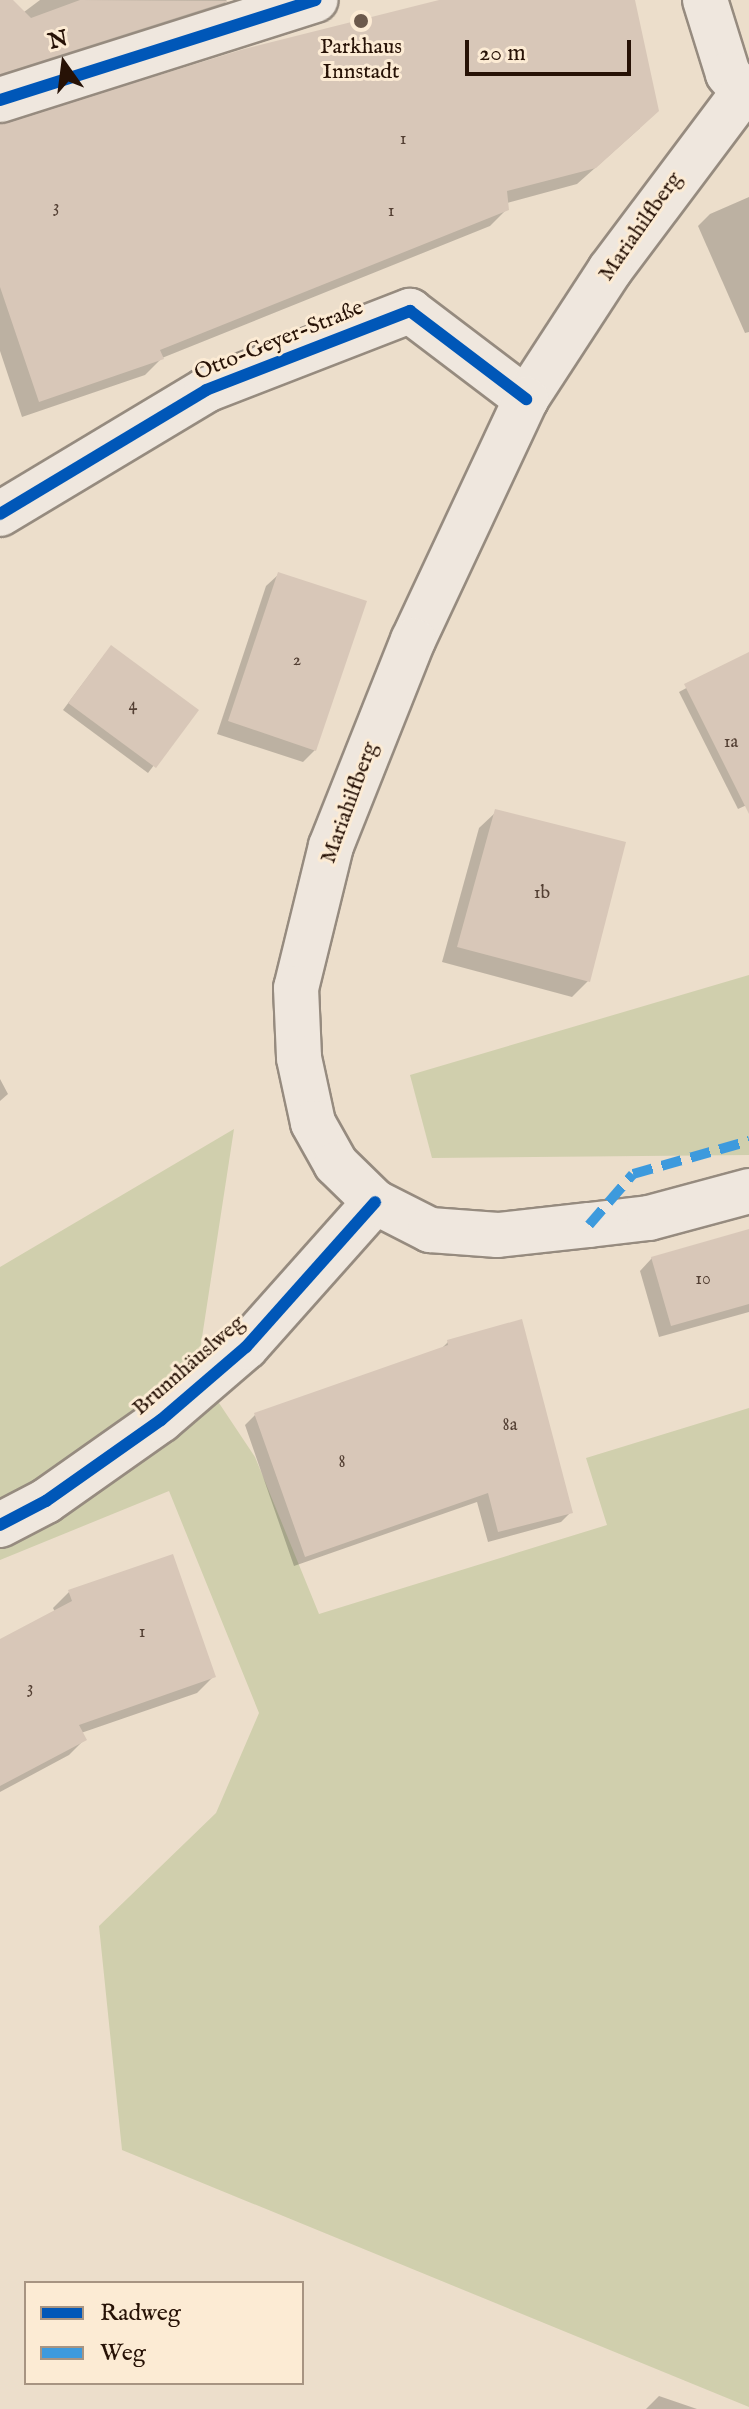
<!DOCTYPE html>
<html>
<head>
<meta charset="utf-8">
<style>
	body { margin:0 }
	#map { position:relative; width:749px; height:2409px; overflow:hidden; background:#ecdecb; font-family:"IM FELL English",serif }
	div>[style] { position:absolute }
	.green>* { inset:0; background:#d0cfad }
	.shadow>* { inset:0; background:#0003 }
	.building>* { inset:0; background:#d8c7b8 }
	.roads { filter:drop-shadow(2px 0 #968b7f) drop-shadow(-2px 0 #968b7f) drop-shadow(0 2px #968b7f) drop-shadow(0 -2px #968b7f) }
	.street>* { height:44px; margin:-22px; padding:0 22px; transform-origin:22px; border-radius:22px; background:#efe7de }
	.secondary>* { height:44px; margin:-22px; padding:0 22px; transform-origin:22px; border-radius:22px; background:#efe7de }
	.quiet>* { height:10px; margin-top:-5px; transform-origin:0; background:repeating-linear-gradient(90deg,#3d9add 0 20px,transparent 0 30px) }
	.cycleway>* { height:12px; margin:-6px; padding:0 6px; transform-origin:6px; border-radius:6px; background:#0057b8 }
	.dots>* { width:22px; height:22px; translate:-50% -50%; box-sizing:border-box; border:4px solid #fcebd4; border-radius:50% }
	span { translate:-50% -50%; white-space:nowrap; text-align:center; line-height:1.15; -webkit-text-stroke:6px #fcebd4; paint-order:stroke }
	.number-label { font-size:18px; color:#544034 }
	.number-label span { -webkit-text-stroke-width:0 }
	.poi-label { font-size:22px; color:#271206 }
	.street-label { font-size:22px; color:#271206 }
	.legend { position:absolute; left:24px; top:2281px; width:280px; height:104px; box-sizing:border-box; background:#fcebd4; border:2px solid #a79482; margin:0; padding:10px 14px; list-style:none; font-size:24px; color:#271206 }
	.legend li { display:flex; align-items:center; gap:16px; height:40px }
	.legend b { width:40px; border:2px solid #a79482 }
	.north { position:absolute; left:24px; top:24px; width:80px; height:80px; -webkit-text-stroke:6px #fcebd4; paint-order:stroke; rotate:346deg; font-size:22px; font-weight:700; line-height:32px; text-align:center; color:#271206 }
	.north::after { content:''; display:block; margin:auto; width:28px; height:36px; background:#271206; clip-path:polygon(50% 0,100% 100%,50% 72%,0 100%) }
	.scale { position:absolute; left:465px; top:40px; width:166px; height:36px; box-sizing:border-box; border:4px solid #271206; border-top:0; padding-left:10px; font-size:24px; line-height:28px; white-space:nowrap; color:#271206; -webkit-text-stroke:6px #fcebd4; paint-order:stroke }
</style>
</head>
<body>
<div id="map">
	<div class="green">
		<div style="clip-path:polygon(749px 975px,749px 1155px,432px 1158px,410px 1075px)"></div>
		<div style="clip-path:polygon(234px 1129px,197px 1370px,255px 1457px,319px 1614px,607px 1525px,586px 1458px,749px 1408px,749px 2407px,122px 2150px,99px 1926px,216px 1813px,259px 1713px,169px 1491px,0 1560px,0 1267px)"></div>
	</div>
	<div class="shadow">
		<div style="clip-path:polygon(40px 0,226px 0,227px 1px,210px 17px,0 87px,0 7px,12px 21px)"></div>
		<div style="clip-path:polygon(445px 0,633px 0,640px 128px,577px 184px,507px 203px,507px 209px,490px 226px,162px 358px,145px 375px,22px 417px,0 351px,0 125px)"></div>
		<div style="clip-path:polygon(749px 197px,749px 332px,745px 333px,698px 226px,710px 214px)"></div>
		<div style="clip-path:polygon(279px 574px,315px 750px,303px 762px,217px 734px,266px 586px)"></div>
		<div style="clip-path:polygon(105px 654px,196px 710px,148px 773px,63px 710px)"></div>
		<div style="clip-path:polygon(749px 654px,749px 804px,738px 809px,679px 692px)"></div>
		<div style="clip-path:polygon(496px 812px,588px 981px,572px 997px,442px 962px,479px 828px)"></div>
		<div style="clip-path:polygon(0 1079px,8px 1094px,0 1101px)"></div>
		<div style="clip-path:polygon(749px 1231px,749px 1312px,659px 1337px,640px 1271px,652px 1258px)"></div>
		<div style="clip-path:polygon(448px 1342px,571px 1512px,561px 1522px,488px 1542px,477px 1502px,294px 1566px,245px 1425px,255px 1415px,439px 1351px)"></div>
		<div style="clip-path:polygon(69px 1592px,214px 1676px,197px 1693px,81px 1733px,85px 1739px,69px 1755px,0 1792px,0 1641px,55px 1612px,53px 1608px)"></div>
		<div style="clip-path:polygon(659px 2396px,697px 2409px,646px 2409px)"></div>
	</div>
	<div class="building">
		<div style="clip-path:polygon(0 0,13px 0,31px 18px,80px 0,229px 1px,0 74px)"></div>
		<div style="clip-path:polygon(439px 0,635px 0,659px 111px,596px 168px,507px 191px,509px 210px,160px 350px,164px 359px,39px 402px,0 287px,0 124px,244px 49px)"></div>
		<div style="clip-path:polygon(278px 572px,367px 601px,316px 751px,228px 721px)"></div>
		<div style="clip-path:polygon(111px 645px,199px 710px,156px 768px,68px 703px)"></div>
		<div style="clip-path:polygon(749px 652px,749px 814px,684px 684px)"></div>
		<div style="clip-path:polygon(495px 809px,626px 842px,590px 982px,457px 947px)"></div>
		<div style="clip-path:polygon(749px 1229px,749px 1304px,671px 1326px,651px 1257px)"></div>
		<div style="clip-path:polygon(522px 1319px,573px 1513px,498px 1532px,488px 1493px,305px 1557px,254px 1413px,448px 1345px,447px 1340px)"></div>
		<div style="clip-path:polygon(173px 1554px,216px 1677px,79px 1725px,87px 1740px,0 1786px,0 1639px,72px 1601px,68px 1590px)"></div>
	</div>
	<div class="roads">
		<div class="street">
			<div style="left:0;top:100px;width:331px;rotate:-17.6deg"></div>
			<div style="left:0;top:514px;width:240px;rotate:-31deg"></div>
			<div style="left:206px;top:390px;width:219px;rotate:-21.2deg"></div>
			<div style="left:410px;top:311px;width:146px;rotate:37.2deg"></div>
			<div style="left:0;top:1525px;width:52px;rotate:-27.6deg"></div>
			<div style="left:46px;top:1501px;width:141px;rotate:-35.2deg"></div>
			<div style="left:161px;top:1420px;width:112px;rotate:-40.7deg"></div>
			<div style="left:246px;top:1347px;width:194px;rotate:-48.3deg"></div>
		</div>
		<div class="secondary">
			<div style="left:705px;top:0;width:77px;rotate:72.7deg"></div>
			<div style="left:728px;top:74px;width:32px;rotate:49deg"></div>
			<div style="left:742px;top:94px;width:220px;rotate:126.9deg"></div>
			<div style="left:610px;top:270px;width:154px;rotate:123.1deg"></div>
			<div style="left:526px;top:399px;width:266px;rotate:115.1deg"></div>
			<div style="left:413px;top:640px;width:222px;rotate:111.7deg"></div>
			<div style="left:331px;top:846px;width:146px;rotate:103.8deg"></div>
			<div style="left:296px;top:988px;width:70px;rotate:87.5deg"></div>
			<div style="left:299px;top:1058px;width:66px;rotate:77.8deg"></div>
			<div style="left:313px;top:1123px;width:47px;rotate:60.7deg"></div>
			<div style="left:336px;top:1164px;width:54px;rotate:44.3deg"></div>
			<div style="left:375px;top:1202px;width:62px;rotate:27deg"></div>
			<div style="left:430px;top:1230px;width:68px;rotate:4.2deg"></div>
			<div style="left:498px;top:1235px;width:92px;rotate:-6.3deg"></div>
			<div style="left:589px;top:1225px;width:60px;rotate:-6.7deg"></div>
			<div style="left:649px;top:1218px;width:104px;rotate:-15.1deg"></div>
		</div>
	</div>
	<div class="quiet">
		<div style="left:589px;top:1225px;width:67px;rotate:-49.2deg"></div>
		<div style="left:633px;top:1174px;width:121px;rotate:-15.9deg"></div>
	</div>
	<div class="cycleway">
		<div style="left:0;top:100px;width:331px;rotate:-17.6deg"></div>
		<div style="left:0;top:514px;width:240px;rotate:-31deg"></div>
		<div style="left:206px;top:390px;width:219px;rotate:-21.2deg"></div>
		<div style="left:410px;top:311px;width:146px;rotate:37.2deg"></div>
		<div style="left:0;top:1525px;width:52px;rotate:-27.6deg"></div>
		<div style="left:46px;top:1501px;width:141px;rotate:-35.2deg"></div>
		<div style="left:161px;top:1420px;width:112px;rotate:-40.7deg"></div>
		<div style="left:246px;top:1347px;width:194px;rotate:-48.3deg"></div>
	</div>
	<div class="dots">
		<div style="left:361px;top:21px;background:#6c594b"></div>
	</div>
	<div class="number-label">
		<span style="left:403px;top:140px">1</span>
		<span style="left:56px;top:208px">3</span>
		<span style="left:391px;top:212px">1</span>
		<span style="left:297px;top:661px">2</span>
		<span style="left:133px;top:706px">4</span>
		<span style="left:731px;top:743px">1a</span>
		<span style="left:542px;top:894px">1b</span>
		<span style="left:703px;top:1280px">10</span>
		<span style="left:510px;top:1426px">8a</span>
		<span style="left:342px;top:1463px">8</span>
		<span style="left:142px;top:1633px">1</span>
		<span style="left:30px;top:1689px">3</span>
	</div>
	<div class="poi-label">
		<span style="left:361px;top:60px">Parkhaus<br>Innstadt</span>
	</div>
	<div class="street-label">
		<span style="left:641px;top:227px;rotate:-55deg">Mariahilfberg</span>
		<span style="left:279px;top:341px;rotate:-22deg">Otto-Geyer-Straße</span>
		<span style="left:350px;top:803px;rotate:-70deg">Mariahilfberg</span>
		<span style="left:189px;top:1366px;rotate:-41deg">Brunnhäuslweg</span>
	</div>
	<ul class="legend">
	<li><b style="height:10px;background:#0057b8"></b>Radweg</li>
	<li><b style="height:10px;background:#3d9add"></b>Weg</li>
	</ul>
	<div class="north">N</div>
	<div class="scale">20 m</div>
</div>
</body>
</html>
